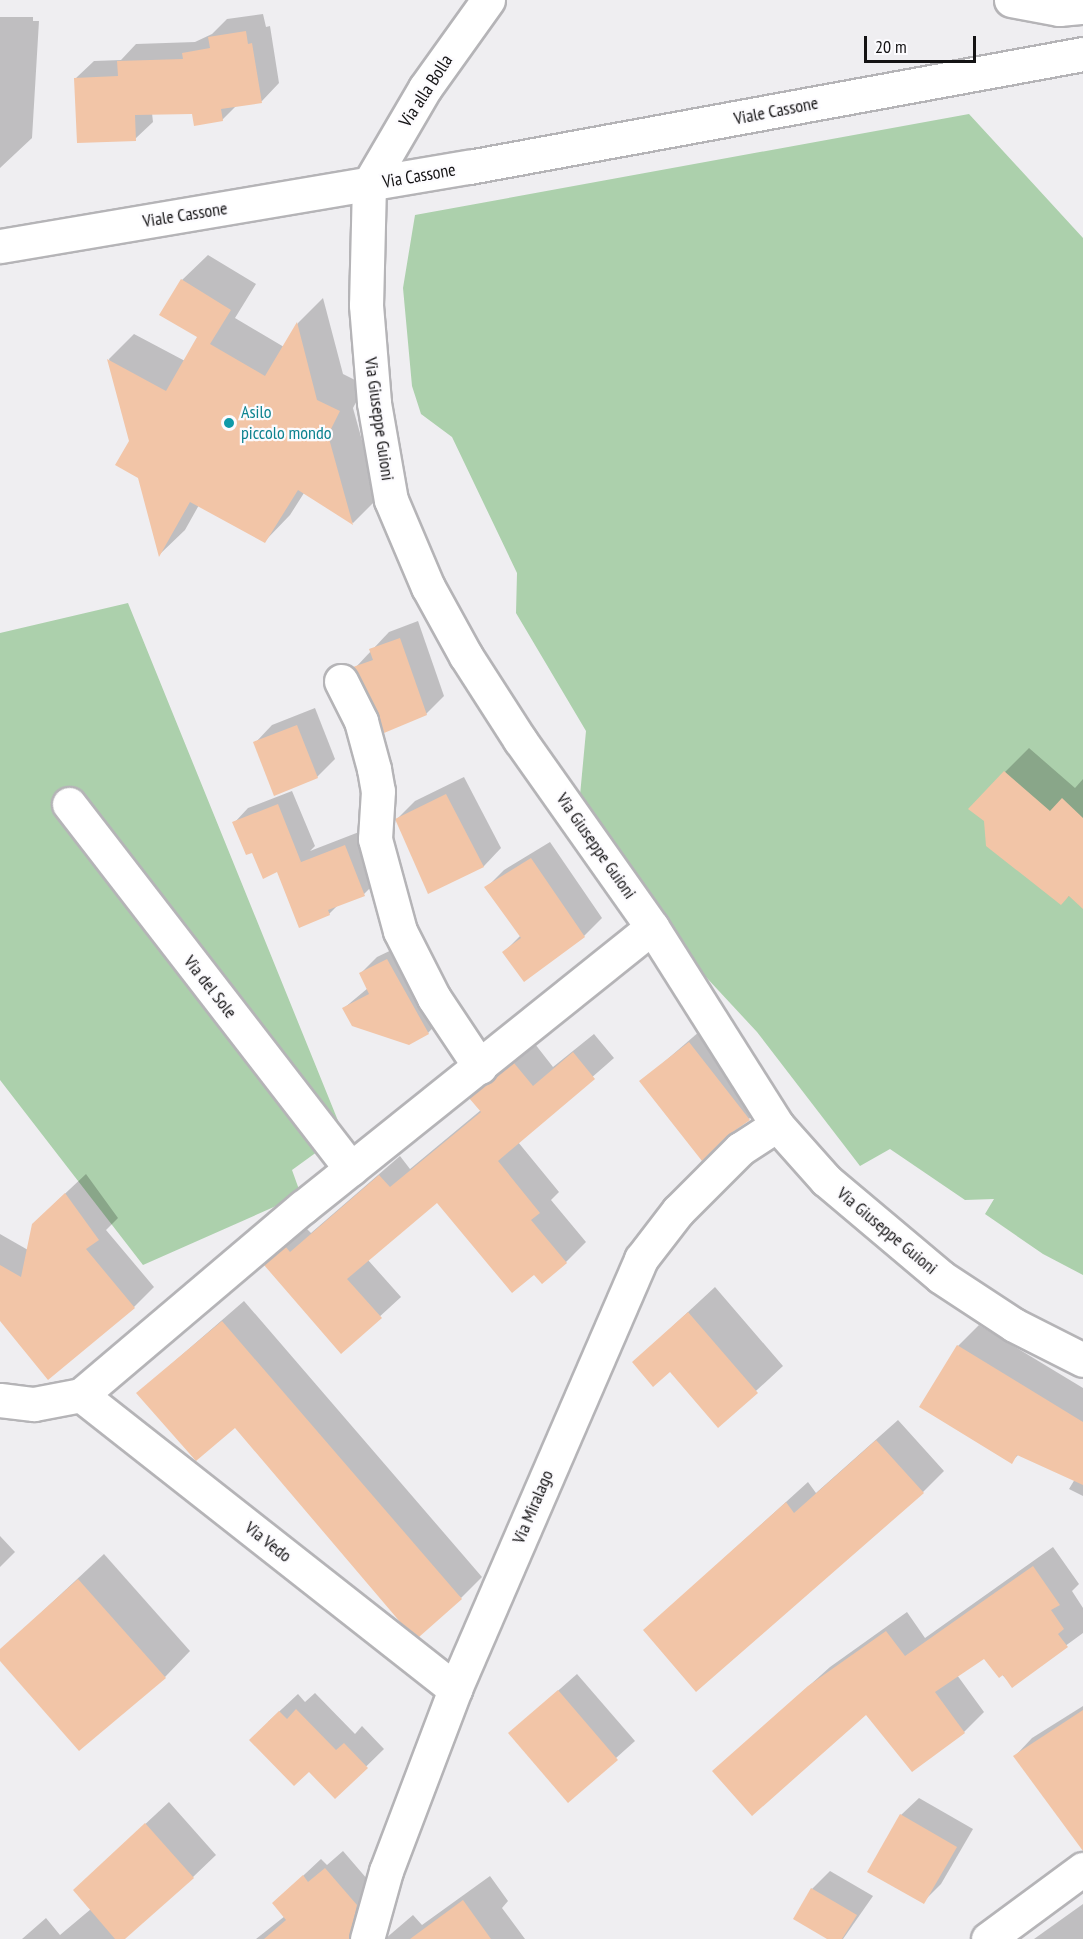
<!DOCTYPE html>
<html>
<head>
<meta charset="utf-8">
<style>
	body { margin:0 }
	#map { position:relative; width:1083px; height:1939px; overflow:hidden; background:#efeef1; font-family:"PT Sans Narrow",sans-serif }
	div>[style] { position:absolute }
	.green>* { inset:0; background:#acd0ac }
	.shadow>* { inset:0; background:#0003 }
	.building>* { inset:0; background:#f2c5a7 }
	.roads { filter:drop-shadow(2px 0 #b5b4b7) drop-shadow(-2px 0 #b5b4b7) drop-shadow(0 2px #b5b4b7) drop-shadow(0 -2px #b5b4b7) }
	.street>* { height:33px; margin:-16.5px; padding:0 16.5px; transform-origin:16.5px; border-radius:16.5px; background:#fff }
	.secondary>* { height:33px; margin:-16.5px; padding:0 16.5px; transform-origin:16.5px; border-radius:16.5px; background:#fff }
	.dots>* { width:16px; height:16px; translate:-50% -50%; box-sizing:border-box; border:3px solid #fcfbfe; border-radius:50% }
	span { translate:-50% -50%; white-space:nowrap; text-align:center; line-height:1.15; -webkit-text-stroke:4.5px #fcfbfe; paint-order:stroke }
	.street-label { font-size:18px; color:#141314 }
	.culture-label { font-size:18px; color:#0d838f }
	.left { translate:0 -50%; text-align:left }
	.scale { position:absolute; left:864px; top:36px; width:112px; height:27px; box-sizing:border-box; border:3px solid #141314; border-top:0; padding-left:8px; font-size:18px; line-height:21px; white-space:nowrap; color:#141314; -webkit-text-stroke:4px #fcfbfe; paint-order:stroke }
</style>
</head>
<body>
<div id="map">
	<div class="green">
		<div style="clip-path:polygon(969px 114px,1083px 238px,1083px 1275px,1043px 1254px,985px 1214px,994px 1199px,965px 1200px,890px 1149px,860px 1166px,757px 1032px,679px 948px,578px 817px,586px 731px,516px 613px,517px 573px,452px 437px,421px 414px,412px 386px,403px 288px,415px 215px)"></div>
		<div style="clip-path:polygon(128px 603px,343px 1133px,292px 1170px,301px 1195px,143px 1265px,0 1080px,0 633px)"></div>
	</div>
	<div class="shadow">
		<div style="clip-path:polygon(263px 14px,266px 27px,270px 26px,279px 83px,262px 101px,237px 105px,222px 120px,194px 113px,152px 113px,153px 122px,135px 139px,76px 78px,94px 61px,121px 60px,136px 44px,195px 42px,212px 34px,227px 19px)"></div>
		<div style="clip-path:polygon(0 17px,33px 17px,33px 21px,39px 21px,32px 138px,0 168px)"></div>
		<div style="clip-path:polygon(208px 255px,256px 284px,235px 318px,284px 347px,298px 323px,323px 298px,343px 374px,365px 385px,353px 408px,378px 498px,353px 523px,304px 493px,290px 515px,265px 541px,199px 505px,185px 530px,160px 554px,109px 359px,134px 334px,185px 361px,199px 337px,182px 280px)"></div>
		<div style="clip-path:polygon(418px 621px,444px 696px,426px 714px,379px 712px,355px 668px,389px 632px)"></div>
		<div style="clip-path:polygon(315px 708px,335px 759px,317px 777px,255px 743px,272px 725px)"></div>
		<div style="clip-path:polygon(1029px 748px,1075px 788px,1083px 779px,1083px 884px,1061px 903px,1005px 772px)"></div>
		<div style="clip-path:polygon(464px 777px,501px 848px,484px 866px,429px 892px,397px 819px,415px 801px)"></div>
		<div style="clip-path:polygon(292px 791px,315px 846px,310px 851px,359px 832px,378px 880px,364px 894px,339px 904px,329px 914px,253px 851px,234px 823px,248px 808px)"></div>
		<div style="clip-path:polygon(550px 842px,602px 918px,584px 936px,504px 952px,521px 935px,486px 888px,504px 870px)"></div>
		<div style="clip-path:polygon(404px 944px,444px 1016px,428px 1033px,344px 1008px,368px 988px,360px 974px,377px 957px)"></div>
		<div style="clip-path:polygon(715px 1018px,774px 1093px,749px 1119px,641px 1082px)"></div>
		<div style="clip-path:polygon(594px 1034px,614px 1058px,518px 1142px,559px 1192px,551px 1200px,586px 1242px,566px 1262px,535px 1272px,437px 1201px,368px 1260px,401px 1297px,341px 1352px,266px 1265px,306px 1228px,311px 1233px,400px 1156px,410px 1169px,481px 1110px,471px 1098px,535px 1044px,553px 1067px)"></div>
		<div style="clip-path:polygon(86px 1174px,118px 1218px,106px 1230px,154px 1287px,134px 1307px,0 1319px,0 1234px,28px 1250px,54px 1204px)"></div>
		<div style="clip-path:polygon(715px 1287px,783px 1366px,718px 1426px,670px 1370px,634px 1362px)"></div>
		<div style="clip-path:polygon(244px 1301px,482px 1577px,461px 1598px,235px 1426px,138px 1393px)"></div>
		<div style="clip-path:polygon(979px 1325px,1083px 1388px,1083px 1496px,1069px 1489px,1075px 1479px,1019px 1454px,1011px 1462px,958px 1346px)"></div>
		<div style="clip-path:polygon(898px 1420px,944px 1471px,923px 1492px,645px 1630px,808px 1482px,816px 1493px)"></div>
		<div style="clip-path:polygon(0 1536px,15px 1552px,0 1567px)"></div>
		<div style="clip-path:polygon(1053px 1547px,1079px 1584px,1072px 1591px,1083px 1608px,1083px 1633px,1012px 1685px,985px 1657px,957px 1675px,984px 1712px,964px 1732px,912px 1769px,866px 1712px,714px 1771px,830px 1667px,907px 1612px,925px 1638px)"></div>
		<div style="clip-path:polygon(104px 1554px,190px 1651px,165px 1677px,0 1659px,0 1651px)"></div>
		<div style="clip-path:polygon(577px 1674px,635px 1741px,568px 1801px,510px 1733px)"></div>
		<div style="clip-path:polygon(315px 1693px,355px 1734px,362px 1726px,384px 1749px,335px 1797px,268px 1722px,298px 1694px,305px 1702px)"></div>
		<div style="clip-path:polygon(1083px 1706px,1083px 1813px,1015px 1756px,1032px 1738px)"></div>
		<div style="clip-path:polygon(919px 1798px,973px 1829px,941px 1884px,923px 1902px,901px 1815px)"></div>
		<div style="clip-path:polygon(169px 1802px,216px 1855px,193px 1877px,123px 1939px,22px 1939px,46px 1918px,60px 1935px,91px 1909px,98px 1868px)"></div>
		<div style="clip-path:polygon(343px 1851px,374px 1887px,363px 1939px,256px 1939px,285px 1916px,274px 1903px,321px 1859px,327px 1865px)"></div>
		<div style="clip-path:polygon(830px 1871px,873px 1896px,843px 1939px,830px 1939px,812px 1889px)"></div>
		<div style="clip-path:polygon(490px 1876px,508px 1901px,502px 1908px,525px 1939px,385px 1939px,413px 1915px,422px 1925px)"></div>
		<div style="clip-path:polygon(1083px 1904px,1083px 1939px,1034px 1939px)"></div>
	</div>
	<div class="building">
		<div style="clip-path:polygon(246px 31px,248px 44px,252px 43px,262px 103px,221px 109px,223px 121px,194px 126px,192px 114px,135px 115px,136px 141px,77px 143px,74px 78px,118px 76px,117px 61px,183px 59px,182px 53px,210px 48px,208px 37px)"></div>
		<div style="clip-path:polygon(181px 279px,231px 310px,210px 344px,265px 376px,297px 322px,317px 400px,340px 411px,328px 435px,353px 525px,298px 490px,265px 543px,190px 502px,159px 557px,138px 478px,115px 465px,129px 441px,107px 359px,166px 391px,197px 337px,159px 315px)"></div>
		<div style="clip-path:polygon(400px 638px,427px 715px,384px 733px,378px 713px,353px 667px,373px 660px,369px 649px)"></div>
		<div style="clip-path:polygon(297px 725px,318px 778px,274px 796px,253px 742px)"></div>
		<div style="clip-path:polygon(1004px 771px,1050px 811px,1062px 798px,1083px 818px,1083px 909px,1069px 896px,1061px 905px,986px 846px,984px 821px,968px 809px)"></div>
		<div style="clip-path:polygon(446px 794px,484px 867px,428px 894px,395px 819px)"></div>
		<div style="clip-path:polygon(278px 804px,301px 862px,296px 864px,345px 845px,365px 896px,328px 910px,330px 915px,299px 928px,277px 872px,263px 879px,252px 853px,246px 855px,232px 822px)"></div>
		<div style="clip-path:polygon(531px 858px,585px 937px,524px 982px,502px 952px,521px 938px,484px 887px)"></div>
		<div style="clip-path:polygon(387px 959px,429px 1034px,409px 1045px,352px 1026px,342px 1008px,369px 994px,359px 973px)"></div>
		<div style="clip-path:polygon(689px 1042px,750px 1120px,727px 1136px,702px 1161px,639px 1081px)"></div>
		<div style="clip-path:polygon(573px 1052px,595px 1079px,498px 1161px,540px 1213px,531px 1220px,567px 1263px,542px 1284px,534px 1275px,512px 1293px,437px 1203px,347px 1279px,382px 1318px,341px 1354px,264px 1265px,285px 1246px,290px 1252px,379px 1175px,390px 1187px,481px 1112px,469px 1098px,514px 1063px,533px 1086px)"></div>
		<div style="clip-path:polygon(65px 1193px,99px 1240px,86px 1249px,135px 1308px,48px 1380px,0 1321px,0 1265px,21px 1277px,32px 1224px)"></div>
		<div style="clip-path:polygon(688px 1312px,758px 1393px,718px 1428px,670px 1372px,653px 1387px,632px 1362px)"></div>
		<div style="clip-path:polygon(222px 1321px,462px 1599px,419px 1637px,401px 1623px,235px 1428px,196px 1461px,136px 1393px)"></div>
		<div style="clip-path:polygon(957px 1345px,1083px 1422px,1083px 1485px,1017px 1455px,1012px 1464px,919px 1407px)"></div>
		<div style="clip-path:polygon(876px 1440px,924px 1493px,696px 1692px,643px 1630px,786px 1502px,794px 1513px)"></div>
		<div style="clip-path:polygon(1033px 1566px,1060px 1605px,1051px 1610px,1064px 1629px,1058px 1634px,1068px 1647px,1012px 1688px,1003px 1675px,999px 1678px,984px 1659px,935px 1692px,965px 1733px,912px 1772px,866px 1715px,752px 1816px,712px 1771px,808px 1686px,886px 1631px,905px 1656px)"></div>
		<div style="clip-path:polygon(78px 1579px,166px 1678px,79px 1751px,0 1661px,0 1649px)"></div>
		<div style="clip-path:polygon(558px 1690px,618px 1760px,568px 1803px,508px 1733px)"></div>
		<div style="clip-path:polygon(296px 1709px,336px 1750px,344px 1743px,368px 1768px,335px 1799px,309px 1772px,294px 1786px,249px 1740px,279px 1711px,287px 1719px)"></div>
		<div style="clip-path:polygon(1083px 1710px,1083px 1851px,1013px 1756px)"></div>
		<div style="clip-path:polygon(900px 1814px,957px 1847px,924px 1904px,867px 1872px)"></div>
		<div style="clip-path:polygon(145px 1823px,194px 1878px,125px 1939px,115px 1939px,73px 1890px)"></div>
		<div style="clip-path:polygon(325px 1868px,357px 1905px,349px 1939px,264px 1939px,286px 1920px,272px 1903px,303px 1875px,308px 1882px)"></div>
		<div style="clip-path:polygon(811px 1888px,857px 1915px,842px 1939px,827px 1939px,793px 1919px)"></div>
		<div style="clip-path:polygon(463px 1900px,491px 1939px,410px 1939px)"></div>
	</div>
	<div class="roads">
		<div class="street">
			<div style="left:488px;top:0;width:108px;rotate:125.6deg"></div>
			<div style="left:425px;top:88px;width:111px;rotate:120.3deg"></div>
			<div style="left:369px;top:184px;width:121px;rotate:91.4deg"></div>
			<div style="left:366px;top:305px;width:98px;rotate:85.3deg"></div>
			<div style="left:374px;top:403px;width:98px;rotate:80.1deg"></div>
			<div style="left:391px;top:500px;width:95px;rotate:67deg"></div>
			<div style="left:428px;top:587px;width:79px;rotate:61.2deg"></div>
			<div style="left:466px;top:656px;width:100px;rotate:57.3deg"></div>
			<div style="left:520px;top:740px;width:229px;rotate:54.8deg"></div>
			<div style="left:652px;top:927px;width:234px;rotate:57.7deg"></div>
			<div style="left:777px;top:1125px;width:74px;rotate:48.3deg"></div>
			<div style="left:826px;top:1180px;width:150px;rotate:40.1deg"></div>
			<div style="left:941px;top:1277px;width:87px;rotate:33.3deg"></div>
			<div style="left:1014px;top:1325px;width:77px;rotate:26.9deg"></div>
			<div style="left:1011px;top:0;width:49px;rotate:10.6deg"></div>
			<div style="left:1059px;top:9px;width:24px;rotate:-5deg"></div>
			<div style="left:341px;top:681px;width:45px;rotate:63.4deg"></div>
			<div style="left:361px;top:721px;width:50px;rotate:74.8deg"></div>
			<div style="left:374px;top:769px;width:22px;rotate:80deg"></div>
			<div style="left:378px;top:791px;width:48px;rotate:93.6deg"></div>
			<div style="left:375px;top:839px;width:95px;rotate:74.8deg"></div>
			<div style="left:400px;top:931px;width:75px;rotate:63.1deg"></div>
			<div style="left:434px;top:998px;width:83px;rotate:56.3deg"></div>
			<div style="left:69px;top:804px;width:461px;rotate:52.3deg"></div>
			<div style="left:81px;top:1395px;width:476px;rotate:38.2deg"></div>
			<div style="left:0;top:1400px;width:34px;rotate:7deg"></div>
			<div style="left:34px;top:1404px;width:48px;rotate:-10.8deg"></div>
			<div style="left:81px;top:1395px;width:291px;rotate:-40.3deg"></div>
			<div style="left:303px;top:1207px;width:447px;rotate:-38.7deg"></div>
			<div style="left:367px;top:1939px;width:71px;rotate:-74.4deg"></div>
			<div style="left:386px;top:1871px;width:195px;rotate:-69.2deg"></div>
			<div style="left:455px;top:1689px;width:469px;rotate:-66.6deg"></div>
			<div style="left:641px;top:1259px;width:61px;rotate:-52.4deg"></div>
			<div style="left:678px;top:1211px;width:88px;rotate:-45deg"></div>
			<div style="left:740px;top:1149px;width:44px;rotate:-33deg"></div>
			<div style="left:988px;top:1939px;width:118px;rotate:-36.4deg"></div>
		</div>
		<div class="secondary">
			<div style="left:0;top:246px;width:476px;rotate:-9.6deg"></div>
			<div style="left:469px;top:167px;width:624px;rotate:-10.43deg"></div>
		</div>
	</div>
	<div class="dots">
		<div style="left:229px;top:423px;background:#0f9aa8"></div>
	</div>
	<div class="street-label">
		<span style="left:426px;top:91px;rotate:-57deg">Via alla Bolla</span>
		<span style="left:776px;top:111px;rotate:-11deg">Viale Cassone</span>
		<span style="left:419px;top:176px;rotate:-10deg">Via Cassone</span>
		<span style="left:185px;top:215px;rotate:-9deg">Viale Cassone</span>
		<span style="left:379px;top:419px;rotate:82deg">Via Giuseppe Guioni</span>
		<span style="left:596px;top:846px;rotate:55deg">Via Giuseppe Guioni</span>
		<span style="left:210px;top:987px;rotate:52deg">Via del Sole</span>
		<span style="left:887px;top:1231px;rotate:40deg">Via Giuseppe Guioni</span>
		<span style="left:533px;top:1507px;rotate:-67deg">Via Miralago</span>
		<span style="left:268px;top:1542px;rotate:38deg">Via Vedo</span>
	</div>
	<div class="culture-label">
		<span class="left" style="left:241px;top:423px">Asilo<br>piccolo mondo</span>
	</div>
	<div class="scale">20 m</div>
</div>
</body>
</html>
